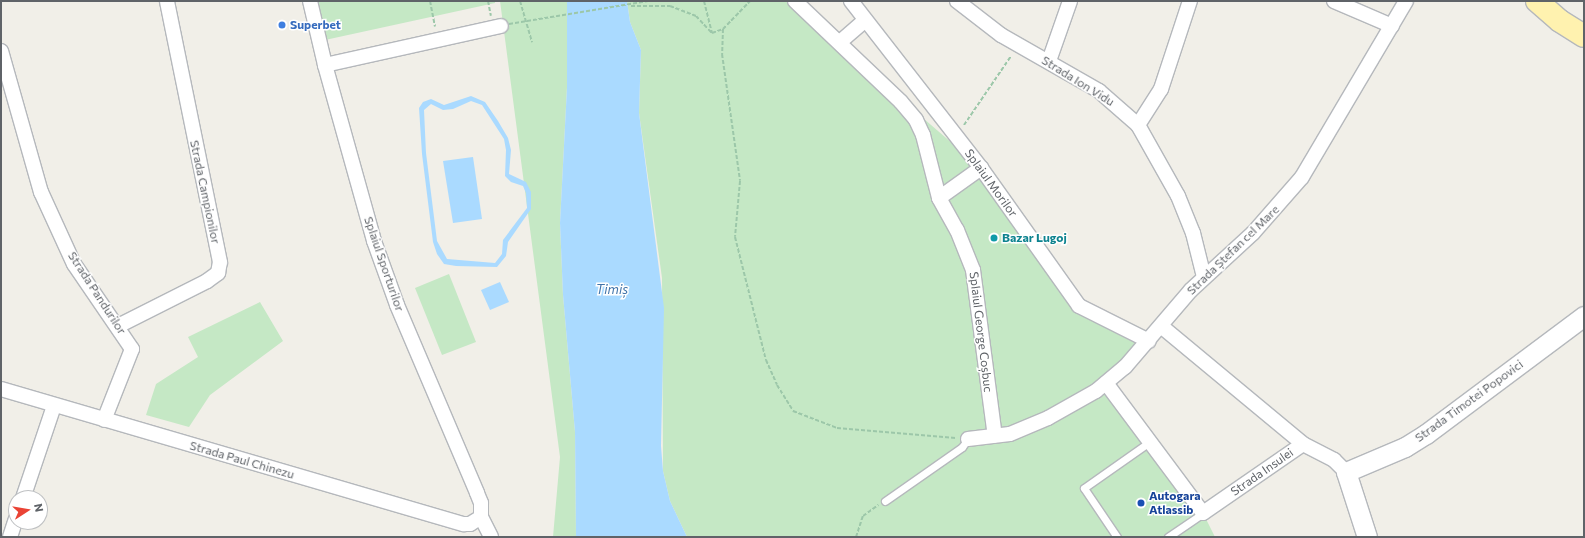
<!DOCTYPE html>
<html>
<head>
<meta charset="utf-8">
<style>
	body { margin:0 }
	#map { position:relative; width:1585px; height:538px; overflow:hidden; background:#f1efe8; font-family:Commissioner,sans-serif }
	div>[style] { position:absolute }
	.green>* { inset:0; background:#c5e8c5 }
	.water>* { inset:0; background:#aadaff }
	.path>* { height:2px; margin-top:-1px; transform-origin:0; background:repeating-linear-gradient(90deg,#9cc7a9 0 4px,transparent 0 6px) }
	.roads { filter:drop-shadow(1px 0 #b5b8bc) drop-shadow(-1px 0 #b5b8bc) drop-shadow(0 1px #b5b8bc) drop-shadow(0 -1px #b5b8bc) }
	.service>* { height:7px; margin:-3.5px; padding:0 3.5px; transform-origin:3.5px; border-radius:3.5px; background:#fff }
	.minor>* { height:14px; margin:-7px; padding:0 7px; transform-origin:7px; border-radius:7px; background:#fff }
	.secondary>* { height:19px; margin:-9.5px; padding:0 9.5px; transform-origin:9.5px; border-radius:9.5px; background:#fff }
	.primary>* { height:22px; margin:-11px; padding:0 11px; transform-origin:11px; border-radius:11px; background:#fff2af }
	.path-bridge>* { height:2px; margin-top:-1px; transform-origin:0; background:repeating-linear-gradient(90deg,#9cc7a9 0 4px,transparent 0 6px) }
	.dots>* { width:11px; height:11px; translate:-50% -50%; box-sizing:border-box; border:2px solid #fff; border-radius:50% }
	span { translate:-50% -50%; white-space:nowrap; text-align:center; line-height:1.15; -webkit-text-stroke:3px #fff; paint-order:stroke }
	.shop-label { font-size:12px; color:#366cbe; font-weight:700 }
	.left { translate:0 -50%; text-align:left }
	.street-label { font-size:12px; color:#5f6368 }
	.culture-label { font-size:12px; color:#0d838f; font-weight:700 }
	.transit-label { font-size:12px; color:#164399; font-weight:700 }
	.water-label { font-size:13px; color:#4174aa; font-style:italic }
	.frame { position:absolute; inset:0; border:2px solid #5f6368; pointer-events:none }
	.north { position:absolute; left:8px; top:490px; width:40px; height:40px; box-sizing:border-box; background:#fff; border:1px solid #bfc1c3; border-radius:50%; rotate:78deg; font-size:11px; font-weight:700; line-height:16px; text-align:center; color:#5f6368 }
	.north::after { content:''; display:block; margin:auto; width:14px; height:18px; background:#ea4335; clip-path:polygon(50% 0,100% 100%,50% 72%,0 100%) }
</style>
</head>
<body>
<div id="map">
	<div class="green">
		<div style="clip-path:polygon(317px 1px,495px 1px,495px 3px,325px 40px)"></div>
		<div style="clip-path:polygon(500px 1px,567px 1px,567px 87px,560px 223px,563px 295px,575px 432px,576px 537px,553px 537px,560px 457px)"></div>
		<div style="clip-path:polygon(627px 1px,787px 1px,981px 168px,1079px 306px,1149px 341px,1106px 384px,1203px 513px,1215px 537px,687px 537px,670px 501px,663px 471px,662px 278px,639px 113px,641px 50px,630px 22px)"></div>
		<div style="clip-path:polygon(449px 274px,476px 342px,442px 355px,415px 288px)"></div>
		<div style="clip-path:polygon(260px 302px,283px 341px,210px 395px,189px 427px,146px 415px,156px 384px,198px 357px,188px 337px)"></div>
	</div>
	<div class="water">
		<div style="clip-path:polygon(567px 1px,627px 1px,630px 22px,641px 50px,639px 113px,664px 308px,661px 446px,663px 471px,670px 501px,687px 537px,576px 537px,575px 432px,563px 295px,560px 223px,567px 87px)"></div>
		<div style="clip-path:polygon(evenodd,471px 96px,485px 102px,498px 121px,508px 138px,511px 150px,509px 174px,526px 182px,531px 192px,531px 209px,508px 242px,506px 256px,497px 267px,456px 266px,444px 264px,437px 254px,433px 242px,422px 154px,419px 108px,423px 102px,431px 99px,444px 105px,471px 96px,471px 101px,482px 105px,504px 139px,506px 150px,505px 176px,511px 182px,523px 186px,526px 193px,527px 208px,503px 240px,502px 254px,495px 263px,447px 259px,437px 241px,426px 153px,424px 110px,431px 104px,443px 110px,453px 109px,471px 101px)"></div>
		<div style="clip-path:polygon(473px 157px,482px 219px,453px 223px,443px 161px)"></div>
		<div style="clip-path:polygon(500px 282px,509px 302px,490px 310px,481px 290px)"></div>
	</div>
	<div class="path">
		<div style="left:430px;top:1px;width:26px;rotate:79deg"></div>
		<div style="left:488px;top:1px;width:15px;rotate:79deg"></div>
		<div style="left:520px;top:1px;width:43px;rotate:73.7deg"></div>
		<div style="left:704px;top:1px;width:33px;rotate:76deg"></div>
		<div style="left:631px;top:6px;width:39px"></div>
		<div style="left:670px;top:6px;width:28px;rotate:21deg"></div>
		<div style="left:696px;top:16px;width:23px;rotate:47deg"></div>
		<div style="left:712px;top:33px;width:12px;rotate:-20deg"></div>
		<div style="left:723px;top:29px;width:39px;rotate:-46deg"></div>
		<div style="left:723px;top:29px;width:25px;rotate:92deg"></div>
		<div style="left:722px;top:54px;width:128px;rotate:81.9deg"></div>
		<div style="left:740px;top:181px;width:56px;rotate:95.1deg"></div>
		<div style="left:735px;top:237px;width:127px;rotate:75.9deg"></div>
		<div style="left:766px;top:360px;width:27px;rotate:66deg"></div>
		<div style="left:777px;top:385px;width:31px;rotate:58deg"></div>
		<div style="left:793px;top:411px;width:47px;rotate:21.1deg"></div>
		<div style="left:837px;top:428px;width:119px;rotate:4.8deg"></div>
		<div style="left:964px;top:125px;width:83px;rotate:-55.7deg"></div>
		<div style="left:856px;top:537px;width:22px;rotate:-72deg"></div>
		<div style="left:863px;top:516px;width:19px;rotate:-36deg"></div>
	</div>
	<div class="roads">
		<div class="service">
			<div style="left:885px;top:501px;width:94px;rotate:-35deg"></div>
			<div style="left:962px;top:447px;width:10px;rotate:-53deg"></div>
			<div style="left:1117px;top:537px;width:59px;rotate:-124deg"></div>
			<div style="left:1084px;top:488px;width:78px;rotate:-35.1deg"></div>
			<div style="left:1168px;top:537px;width:42px;rotate:-34.4deg"></div>
		</div>
		<div class="minor">
			<div style="left:310px;top:1px;width:66px;rotate:76.8deg"></div>
			<div style="left:325px;top:65px;width:183px;rotate:74.4deg"></div>
			<div style="left:374px;top:241px;width:68px;rotate:70.2deg"></div>
			<div style="left:397px;top:305px;width:204px;rotate:66.9deg"></div>
			<div style="left:477px;top:493px;width:11px;rotate:68deg"></div>
			<div style="left:481px;top:503px;width:14px;rotate:90deg"></div>
			<div style="left:795px;top:1px;width:146px;rotate:43.6deg"></div>
			<div style="left:901px;top:102px;width:23px;rotate:50deg"></div>
			<div style="left:916px;top:120px;width:17px;rotate:65deg"></div>
			<div style="left:923px;top:135px;width:65px;rotate:75.7deg"></div>
			<div style="left:939px;top:198px;width:37px;rotate:61deg"></div>
			<div style="left:957px;top:230px;width:43px;rotate:68.2deg"></div>
			<div style="left:973px;top:270px;width:167px;rotate:82.5deg"></div>
			<div style="left:851px;top:1px;width:212px;rotate:52.1deg"></div>
			<div style="left:981px;top:168px;width:169px;rotate:54.6deg"></div>
			<div style="left:1079px;top:306px;width:78px;rotate:26.6deg"></div>
			<div style="left:957px;top:1px;width:56px;rotate:37.7deg"></div>
			<div style="left:1001px;top:35px;width:113px;rotate:29.7deg"></div>
			<div style="left:1099px;top:91px;width:52px;rotate:41.1deg"></div>
			<div style="left:1138px;top:125px;width:81px;rotate:60.6deg"></div>
			<div style="left:1178px;top:196px;width:40px;rotate:68deg"></div>
			<div style="left:1193px;top:233px;width:45px;rotate:76deg"></div>
			<div style="left:1334px;top:1px;width:63px;rotate:23.3deg"></div>
			<div style="left:840px;top:42px;width:33px;rotate:-41deg"></div>
			<div style="left:1px;top:51px;width:147px;rotate:74.2deg"></div>
			<div style="left:41px;top:192px;width:79px;rotate:65.4deg"></div>
			<div style="left:74px;top:264px;width:103px;rotate:55.7deg"></div>
			<div style="left:132px;top:349px;width:76px;rotate:111.5deg"></div>
			<div style="left:1049px;top:61px;width:64px;rotate:-70.7deg"></div>
			<div style="left:325px;top:65px;width:180px;rotate:-12.5deg"></div>
			<div style="left:1138px;top:125px;width:43px;rotate:-57.4deg"></div>
			<div style="left:1161px;top:89px;width:93px;rotate:-71.8deg"></div>
			<div style="left:939px;top:198px;width:52px;rotate:-35.5deg"></div>
			<div style="left:118px;top:326px;width:100px;rotate:-26.8deg"></div>
			<div style="left:207px;top:281px;width:14px;rotate:-36deg"></div>
			<div style="left:218px;top:273px;width:11px;rotate:-80deg"></div>
			<div style="left:220px;top:262px;width:266px;rotate:-101.5deg"></div>
			<div style="left:1161px;top:326px;width:185px;rotate:39.7deg"></div>
			<div style="left:1303px;top:444px;width:35px;rotate:27deg"></div>
			<div style="left:1334px;top:460px;width:17px;rotate:45deg"></div>
			<div style="left:1106px;top:383px;width:162px;rotate:53.3deg"></div>
			<div style="left:1203px;top:513px;width:121px;rotate:-34.6deg"></div>
			<div style="left:1px;top:389px;width:482px;rotate:16.3deg"></div>
			<div style="left:464px;top:524px;width:6px"></div>
			<div style="left:470px;top:524px;width:13px;rotate:-32deg"></div>
			<div style="left:968px;top:439px;width:42px;rotate:-6.8deg"></div>
			<div style="left:1010px;top:434px;width:41px;rotate:-22.8deg"></div>
			<div style="left:1048px;top:418px;width:55px;rotate:-29.4deg"></div>
			<div style="left:1096px;top:391px;width:38px;rotate:-40deg"></div>
			<div style="left:1125px;top:367px;width:101px;rotate:-49.4deg"></div>
			<div style="left:1191px;top:290px;width:84px;rotate:-42.6deg"></div>
			<div style="left:1253px;top:233px;width:74px;rotate:-48.8deg"></div>
			<div style="left:1302px;top:177px;width:204px;rotate:-59.4deg"></div>
			<div style="left:23px;top:498px;width:97px;rotate:-71.4deg"></div>
			<div style="left:481px;top:517px;width:22px;rotate:63deg"></div>
			<div style="left:10px;top:537px;width:19px;rotate:-72deg"></div>
		</div>
		<div class="secondary">
			<div style="left:1367px;top:537px;width:68px;rotate:-107.9deg"></div>
			<div style="left:1346px;top:472px;width:64px;rotate:-23deg"></div>
			<div style="left:1405px;top:447px;width:25px;rotate:-32deg"></div>
			<div style="left:1426px;top:434px;width:197px;rotate:-36.8deg"></div>
		</div>
		<div class="primary">
			<div style="left:1537px;top:1px;width:30px;rotate:41deg"></div>
			<div style="left:1560px;top:21px;width:28px;rotate:32deg"></div>
		</div>
	</div>
	<div class="path-bridge">
		<div style="left:509px;top:24px;width:141px;rotate:-9.4deg"></div>
	</div>
	<div class="dots">
		<div style="left:282px;top:25px;background:#3f7fe0"></div>
		<div style="left:994px;top:238px;background:#0f9aa8"></div>
		<div style="left:1141px;top:503px;background:#1a4fb4"></div>
	</div>
	<div class="shop-label">
		<span class="left" style="left:290px;top:25px">Superbet</span>
	</div>
	<div class="street-label">
		<span style="left:1078px;top:81px;rotate:32deg">Strada Ion Vidu</span>
		<span style="left:991px;top:183px;rotate:54deg">Splaiul Morilor</span>
		<span style="left:205px;top:192px;rotate:78deg">Strada Campionilor</span>
		<span style="left:1233px;top:250px;rotate:-44deg">Strada Ștefan cel Mare</span>
		<span style="left:384px;top:264px;rotate:71deg">Splaiul Sporturilor</span>
		<span style="left:97px;top:293px;rotate:57deg">Strada Pandurilor</span>
		<span style="left:981px;top:332px;rotate:83deg">Splaiul George Coșbuc</span>
		<span style="left:1469px;top:401px;rotate:-36deg">Strada Timotei Popovici</span>
		<span style="left:242px;top:460px;rotate:16deg">Strada Paul Chinezu</span>
		<span style="left:1262px;top:472px;rotate:-35deg">Strada Insulei</span>
	</div>
	<div class="culture-label">
		<span class="left" style="left:1002px;top:238px">Bazar Lugoj</span>
	</div>
	<div class="transit-label">
		<span class="left" style="left:1149px;top:503px">Autogara<br>Atlassib</span>
	</div>
	<div class="water-label">
		<span style="left:612px;top:289px">Timiș</span>
	</div>
	<div class="frame"></div>
	<div class="north">N</div>
</div>
</body>
</html>
